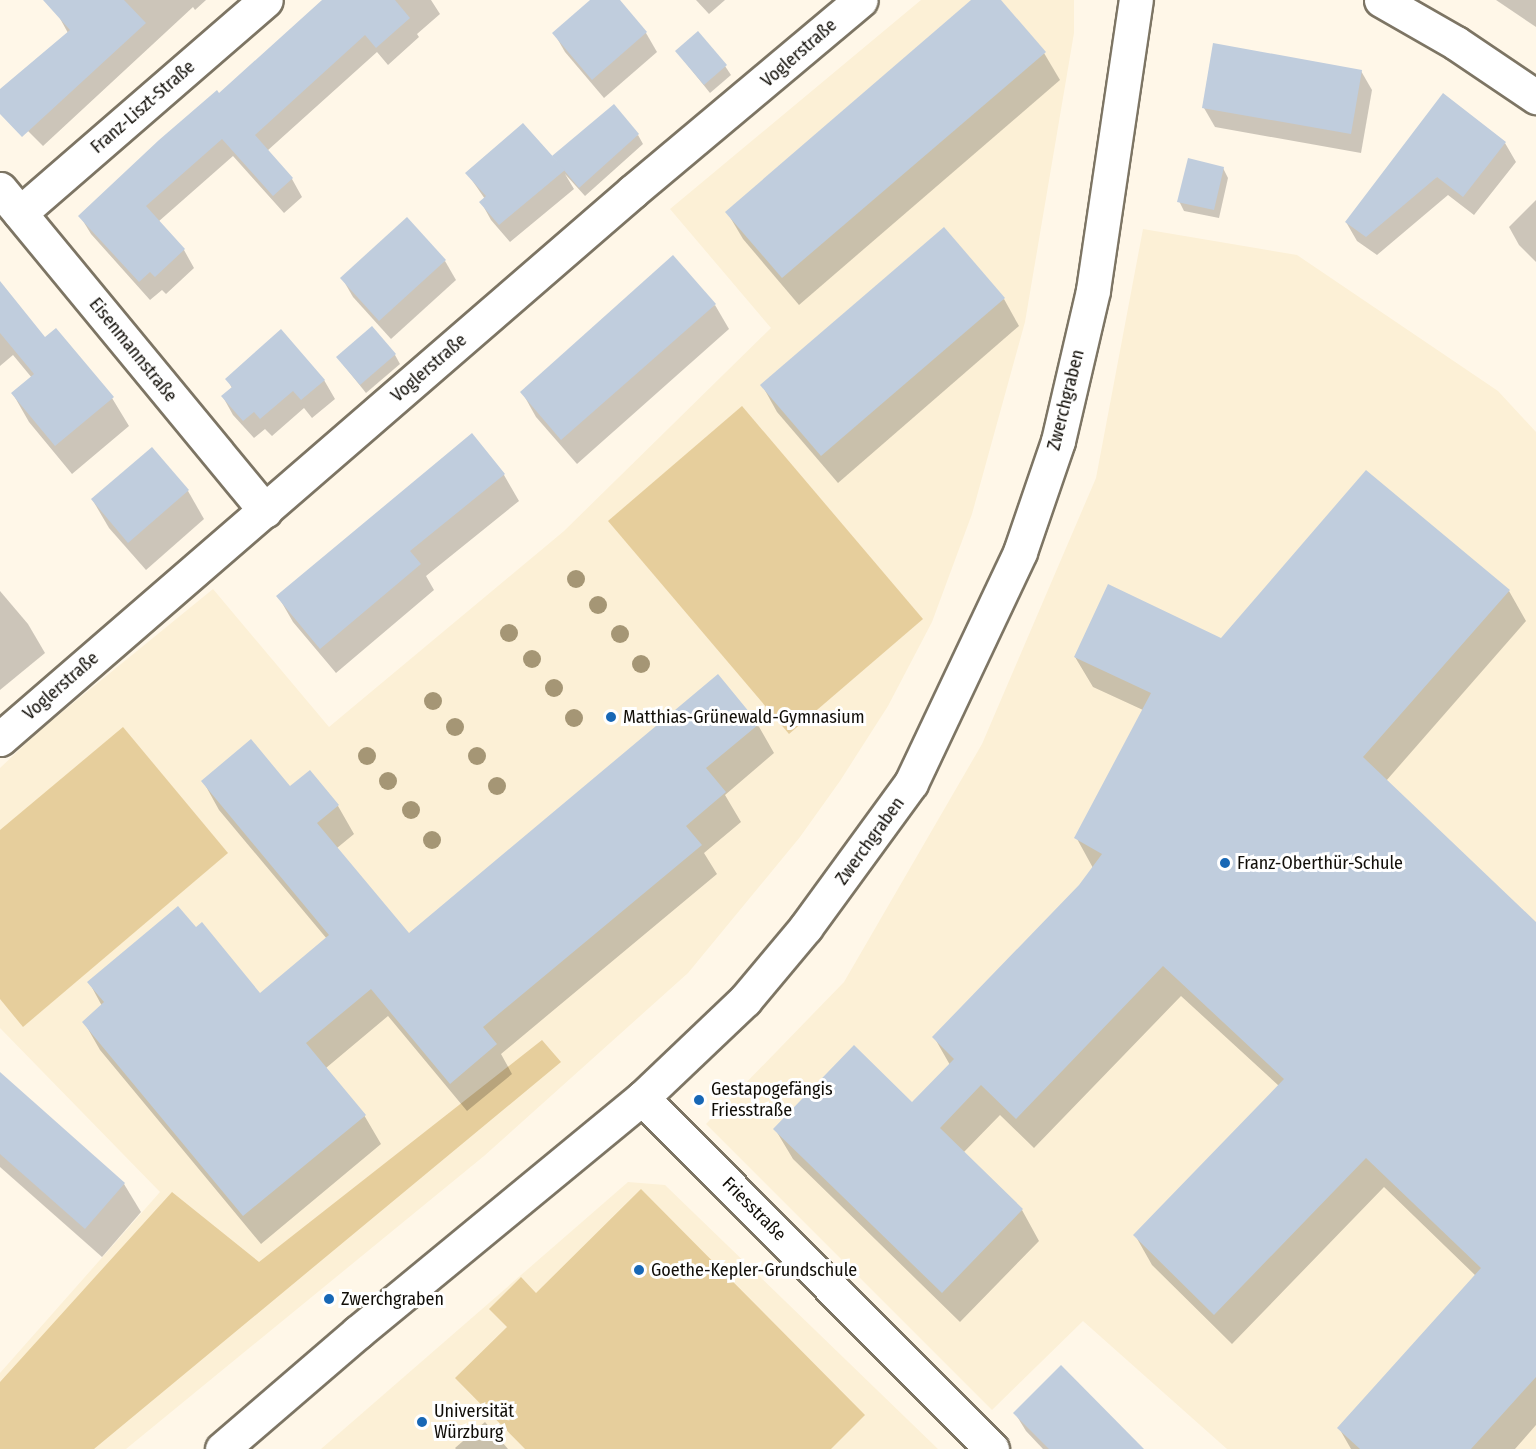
<!DOCTYPE html>
<html>
<head>
<meta charset="utf-8">
<style>
	body { margin:0 }
	#map { position:relative; width:1536px; height:1449px; overflow:hidden; background:#fff7e8; font-family:"Fira Sans Condensed",sans-serif }
	div>[style] { position:absolute }
	.built>* { inset:0; background:#fcf0d6 }
	.green>* { inset:0; background:#e6ce9c }
	.shadow>* { inset:0; background:#0003 }
	.building>* { inset:0; background:#c0cddd }
	.roads { filter:drop-shadow(2px 0 #7d7564) drop-shadow(-2px 0 #7d7564) drop-shadow(0 2px #7d7564) drop-shadow(0 -2px #7d7564) }
	.street>* { height:33px; margin:-16.5px; padding:0 16.5px; transform-origin:16.5px; border-radius:16.5px; background:#fff }
	.secondary>* { height:33px; margin:-16.5px; padding:0 16.5px; transform-origin:16.5px; border-radius:16.5px; background:#fff }
	.trees>* { width:18px; height:18px; margin:-9px; border-radius:50%; background:#a59675 }
	.dots>* { width:16px; height:16px; translate:-50% -50%; box-sizing:border-box; border:3px solid #fff; border-radius:50% }
	span { translate:-50% -50%; white-space:nowrap; text-align:center; line-height:1.15; -webkit-text-stroke:6px #fff; paint-order:stroke }
	.street-label { font-size:18px; color:#110e08 }
	.poi-label { font-size:18px; color:#110e08 }
	.left { translate:0 -50%; text-align:left }
</style>
</head>
<body>
<div id="map">
	<div class="built">
		<div style="clip-path:polygon(921px 0,1074px 0,1074px 33px,1025px 322px,972px 514px,932px 622px,888px 706px,840px 781px,800px 837px,688px 973px,484px 1156px,126px 1449px,0 1449px,0 1373px,160px 1192px,0 1028px,0 768px,40px 730px,213px 589px,329px 727px,564px 531px,771px 328px,670px 209px)"></div>
		<div style="clip-path:polygon(1143px 229px,1297px 255px,1498px 391px,1536px 432px,1536px 1449px,1227px 1449px,1083px 1321px,992px 1410px,706px 1124px,844px 982px,982px 744px,1096px 478px)"></div>
		<div style="clip-path:polygon(628px 1182px,665px 1185px,938px 1449px,321px 1449px)"></div>
	</div>
	<div class="green">
		<div style="clip-path:polygon(742px 406px,923px 619px,789px 734px,608px 521px)"></div>
		<div style="clip-path:polygon(123px 727px,228px 853px,23px 1027px,0 999px,0 830px)"></div>
		<div style="clip-path:polygon(542px 1040px,561px 1062px,94px 1449px,0 1449px,0 1382px,172px 1192px,259px 1262px)"></div>
		<div style="clip-path:polygon(641px 1189px,865px 1415px,831px 1449px,525px 1449px,455px 1378px,507px 1327px,489px 1309px,521px 1277px,536px 1293px)"></div>
	</div>
	<div class="shadow">
		<div style="clip-path:polygon(71px 0,206px 0,195px 10px,193px 7px,43px 146px,9px 112px,0 96px,0 91px,68px 33px,57px 13px)"></div>
		<div style="clip-path:polygon(328px 0,431px 0,440px 14px,417px 34px,419px 37px,388px 65px,377px 52px,267px 151px,292px 179px,302px 197px,284px 213px,233px 156px,158px 222px,184px 250px,194px 268px,166px 294px,162px 290px,150px 300px,91px 234px,80px 216px)"></div>
		<div style="clip-path:polygon(592px 0,618px 0,646px 33px,657px 52px,604px 98px,565px 52px,554px 33px)"></div>
		<div style="clip-path:polygon(696px 0,725px 0,709px 14px)"></div>
		<div style="clip-path:polygon(973px 0,999px 0,1044px 53px,1060px 80px,799px 305px,743px 239px,727px 212px)"></div>
		<div style="clip-path:polygon(1496px 0,1536px 0,1536px 27px)"></div>
		<div style="clip-path:polygon(677px 52px,725px 66px,731px 75px,710px 93px)"></div>
		<div style="clip-path:polygon(1361px 71px,1372px 90px,1361px 153px,1215px 127px,1204px 108px)"></div>
		<div style="clip-path:polygon(638px 135px,643px 144px,585px 196px,565px 174px,574px 189px,510px 242px,491px 220px,481px 202px,485px 199px,467px 173px,557px 164px)"></div>
		<div style="clip-path:polygon(1505px 143px,1516px 162px,1474px 215px,1448px 195px,1377px 255px,1357px 241px,1346px 222px)"></div>
		<div style="clip-path:polygon(1223px 168px,1228px 178px,1219px 218px,1184px 211px,1179px 201px)"></div>
		<div style="clip-path:polygon(1536px 200px,1536px 262px,1519px 245px,1509px 227px)"></div>
		<div style="clip-path:polygon(445px 261px,456px 280px,391px 339px,353px 297px,342px 278px)"></div>
		<div style="clip-path:polygon(0 283px,44px 339px,112px 398px,129px 426px,72px 474px,29px 422px,13px 394px,32px 378px,13px 355px,0 366px)"></div>
		<div style="clip-path:polygon(1004px 299px,1019px 326px,838px 483px,777px 412px,762px 385px)"></div>
		<div style="clip-path:polygon(715px 305px,729px 329px,577px 464px,536px 417px,522px 392px)"></div>
		<div style="clip-path:polygon(395px 355px,400px 364px,366px 393px,338px 358px)"></div>
		<div style="clip-path:polygon(227px 379px,324px 380px,335px 399px,312px 418px,304px 408px,272px 436px,265px 429px,254px 438px,233px 415px,223px 397px,232px 388px)"></div>
		<div style="clip-path:polygon(472px 435px,504px 475px,519px 501px,426px 576px,434px 590px,336px 673px,293px 622px,278px 596px)"></div>
		<div style="clip-path:polygon(188px 491px,204px 519px,146px 570px,109px 528px,92px 499px)"></div>
		<div style="clip-path:polygon(0 591px,28px 624px,45px 653px,0 690px)"></div>
		<div style="clip-path:polygon(1509px 591px,1526px 621px,1386px 781px,1536px 924px,1536px 1425px,1515px 1449px,1351px 1449px,1339px 1428px,1476px 1276px,1384px 1187px,1232px 1344px,1152px 1265px,1135px 1235px,1279px 1086px,1181px 996px,1034px 1148px,1000px 1115px,963px 1153px,1022px 1210px,1039px 1241px,960px 1322px,793px 1159px,775px 1129px,912px 1104px,950px 1065px,934px 1037px,1080px 886px,1093px 868px,1076px 837px,1143px 710px,1093px 687px,1075px 657px,1222px 640px)"></div>
		<div style="clip-path:polygon(718px 677px,758px 725px,774px 753px,725px 795px,741px 822px,704px 853px,717px 874px,501px 1054px,512px 1074px,467px 1111px,388px 1016px,326px 1068px,364px 1115px,381px 1144px,261px 1244px,100px 1050px,84px 1022px,102px 1006px,89px 982px,260px 995px,327px 939px,219px 810px,203px 781px,290px 788px,310px 772px,338px 806px,354px 834px,337px 848px,408px 935px)"></div>
		<div style="clip-path:polygon(0 1074px,124px 1184px,141px 1212px,102px 1257px,0 1167px)"></div>
		<div style="clip-path:polygon(1015px 1413px,1142px 1449px,1043px 1449px,1026px 1431px)"></div>
		<div style="clip-path:polygon(485px 1422px,508px 1449px,456px 1449px,455px 1448px)"></div>
	</div>
	<div class="building">
		<div style="clip-path:polygon(43px 0,124px 0,146px 23px,22px 137px,0 114px,0 89px,70px 30px)"></div>
		<div style="clip-path:polygon(322px 0,395px 0,410px 18px,376px 48px,365px 35px,255px 135px,293px 178px,273px 196px,222px 139px,146px 206px,185px 249px,155px 277px,150px 272px,139px 282px,78px 216px,159px 140px,217px 90px,219px 93px)"></div>
		<div style="clip-path:polygon(590px 0,620px 0,647px 32px,592px 80px,552px 33px)"></div>
		<div style="clip-path:polygon(971px 0,1001px 0,1046px 52px,782px 278px,725px 212px)"></div>
		<div style="clip-path:polygon(698px 31px,727px 65px,704px 85px,675px 51px)"></div>
		<div style="clip-path:polygon(1213px 43px,1362px 70px,1351px 134px,1202px 108px)"></div>
		<div style="clip-path:polygon(1443px 93px,1506px 142px,1463px 197px,1437px 177px,1366px 237px,1345px 222px)"></div>
		<div style="clip-path:polygon(614px 104px,639px 134px,579px 188px,552px 156px)"></div>
		<div style="clip-path:polygon(523px 123px,565px 170px,499px 225px,479px 202px,486px 196px,465px 173px)"></div>
		<div style="clip-path:polygon(1188px 158px,1224px 167px,1214px 210px,1177px 202px)"></div>
		<div style="clip-path:polygon(407px 217px,446px 260px,379px 321px,340px 278px)"></div>
		<div style="clip-path:polygon(944px 227px,1005px 298px,821px 456px,760px 385px)"></div>
		<div style="clip-path:polygon(673px 255px,716px 304px,561px 440px,520px 392px)"></div>
		<div style="clip-path:polygon(0 281px,45px 337px,56px 328px,114px 397px,55px 446px,11px 393px,34px 374px,0 333px)"></div>
		<div style="clip-path:polygon(372px 326px,396px 354px,360px 385px,336px 357px)"></div>
		<div style="clip-path:polygon(281px 329px,325px 380px,301px 400px,293px 391px,260px 419px,254px 412px,243px 421px,221px 396px,232px 387px,225px 379px)"></div>
		<div style="clip-path:polygon(472px 433px,505px 474px,410px 551px,421px 564px,320px 649px,276px 596px)"></div>
		<div style="clip-path:polygon(152px 447px,189px 490px,128px 543px,91px 499px)"></div>
		<div style="clip-path:polygon(1366px 470px,1510px 590px,1363px 757px,1536px 922px,1536px 1377px,1471px 1449px,1360px 1449px,1337px 1428px,1481px 1268px,1366px 1158px,1214px 1315px,1133px 1235px,1284px 1079px,1163px 966px,1016px 1119px,981px 1085px,940px 1128px,1023px 1209px,942px 1293px,773px 1129px,854px 1045px,912px 1102px,954px 1059px,932px 1037px,1079px 885px,1102px 854px,1074px 838px,1151px 693px,1074px 657px,1108px 584px,1221px 638px)"></div>
		<div style="clip-path:polygon(718px 674px,759px 724px,706px 768px,726px 792px,686px 826px,702px 845px,483px 1027px,497px 1044px,450px 1084px,371px 989px,306px 1043px,366px 1115px,243px 1216px,82px 1022px,104px 1002px,87px 982px,178px 906px,196px 927px,202px 922px,260px 993px,329px 935px,201px 781px,251px 739px,290px 786px,310px 770px,339px 805px,317px 823px,409px 933px)"></div>
		<div style="clip-path:polygon(0 1072px,125px 1183px,85px 1229px,0 1154px)"></div>
		<div style="clip-path:polygon(1061px 1365px,1144px 1449px,1049px 1449px,1013px 1413px)"></div>
	</div>
	<div class="roads">
		<div class="street">
			<div style="left:1381px;top:0;width:86px;rotate:29.8deg"></div>
			<div style="left:1456px;top:43px;width:97px;rotate:34deg"></div>
			<div style="left:0;top:189px;width:417px;rotate:50.5deg"></div>
			<div style="left:20px;top:213px;width:325px;rotate:-40.9deg"></div>
			<div style="left:0;top:739px;width:837px;rotate:-40.88deg"></div>
			<div style="left:633px;top:191px;width:297px;rotate:-40deg"></div>
			<div style="left:642px;top:1098px;width:496px;rotate:45.1deg"></div>
		</div>
		<div class="secondary">
			<div style="left:222px;top:1449px;width:179px;rotate:-40.7deg"></div>
			<div style="left:358px;top:1332px;width:368px;rotate:-39.5deg"></div>
			<div style="left:642px;top:1098px;width:142px;rotate:-43.6deg"></div>
			<div style="left:745px;top:1000px;width:95px;rotate:-50.1deg"></div>
			<div style="left:806px;top:927px;width:178px;rotate:-53.9deg"></div>
			<div style="left:911px;top:783px;width:255px;rotate:-64.7deg"></div>
			<div style="left:1020px;top:552px;width:117px;rotate:-71.1deg"></div>
			<div style="left:1058px;top:441px;width:155px;rotate:-76.9deg"></div>
			<div style="left:1093px;top:290px;width:293px;rotate:-81.6deg"></div>
		</div>
	</div>
	<div class="trees">
		<div style="left:576px;top:579px"></div>
		<div style="left:598px;top:605px"></div>
		<div style="left:509px;top:633px"></div>
		<div style="left:620px;top:634px"></div>
		<div style="left:532px;top:659px"></div>
		<div style="left:641px;top:664px"></div>
		<div style="left:554px;top:688px"></div>
		<div style="left:433px;top:701px"></div>
		<div style="left:574px;top:718px"></div>
		<div style="left:455px;top:727px"></div>
		<div style="left:367px;top:756px"></div>
		<div style="left:477px;top:756px"></div>
		<div style="left:388px;top:781px"></div>
		<div style="left:497px;top:786px"></div>
		<div style="left:411px;top:810px"></div>
		<div style="left:432px;top:840px"></div>
	</div>
	<div class="dots">
		<div style="left:611px;top:717px;background:#1767b5"></div>
		<div style="left:1225px;top:863px;background:#1767b5"></div>
		<div style="left:699px;top:1100px;background:#1767b5"></div>
		<div style="left:639px;top:1270px;background:#1767b5"></div>
		<div style="left:329px;top:1299px;background:#1767b5"></div>
		<div style="left:422px;top:1422px;background:#1767b5"></div>
	</div>
	<div class="street-label">
		<span style="left:799px;top:53px;rotate:-41deg">Voglerstraße</span>
		<span style="left:143px;top:107px;rotate:-41deg">Franz-Liszt-Straße</span>
		<span style="left:133px;top:350px;rotate:51deg">Eisenmannstraße</span>
		<span style="left:429px;top:368px;rotate:-41deg">Voglerstraße</span>
		<span style="left:1066px;top:400px;rotate:-76deg">Zwerchgraben</span>
		<span style="left:61px;top:686px;rotate:-41deg">Voglerstraße</span>
		<span style="left:870px;top:841px;rotate:-54deg">Zwerchgraben</span>
		<span style="left:754px;top:1209px;rotate:45deg">Friesstraße</span>
	</div>
	<div class="poi-label">
		<span class="left" style="left:623px;top:717px">Matthias-Grünewald-Gymnasium</span>
		<span class="left" style="left:1237px;top:863px">Franz-Oberthür-Schule</span>
		<span class="left" style="left:711px;top:1100px">Gestapogefängis<br>Friesstraße</span>
		<span class="left" style="left:651px;top:1270px">Goethe-Kepler-Grundschule</span>
		<span class="left" style="left:341px;top:1299px">Zwerchgraben</span>
		<span class="left" style="left:434px;top:1422px">Universität<br>Würzburg</span>
	</div>
</div>
</body>
</html>
